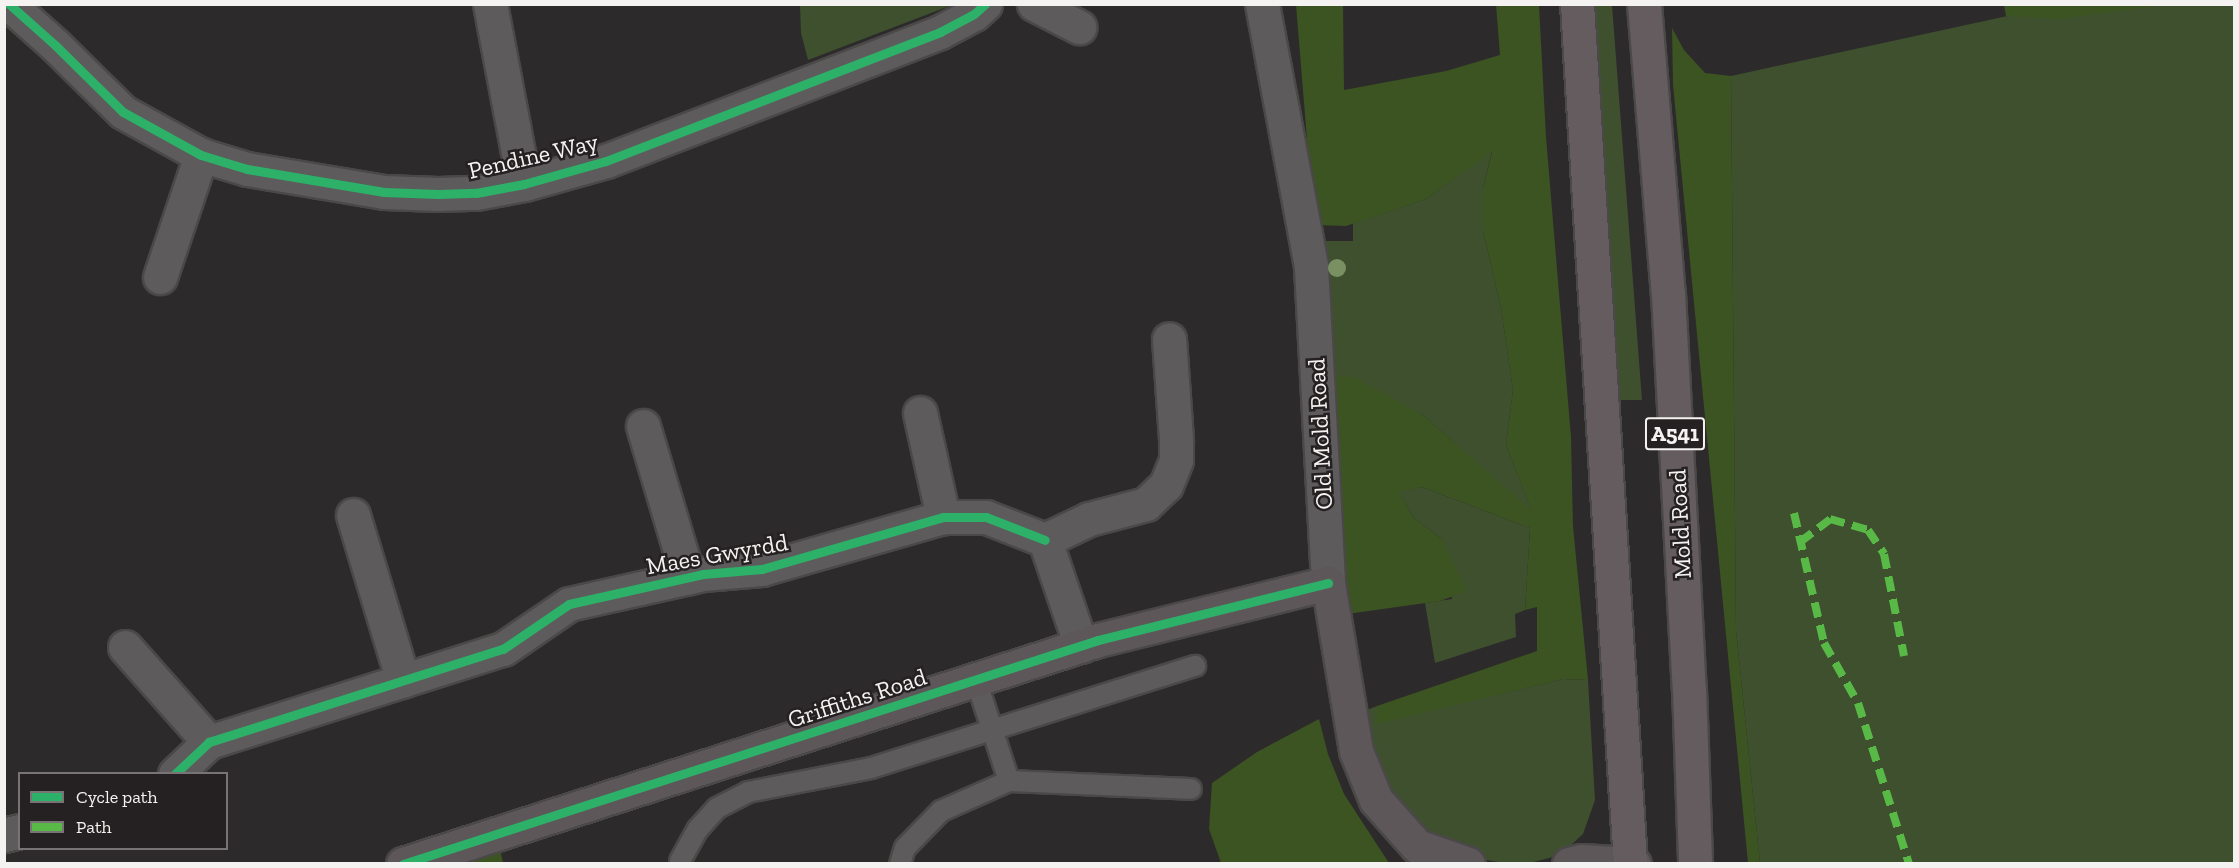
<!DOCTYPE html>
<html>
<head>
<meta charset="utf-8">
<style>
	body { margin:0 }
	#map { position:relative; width:2239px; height:868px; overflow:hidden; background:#2d2a2b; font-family:"Zilla Slab",serif }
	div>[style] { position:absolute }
	.green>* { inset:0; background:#3e502e }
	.forest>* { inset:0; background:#3c5322 }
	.roads { filter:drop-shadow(2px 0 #4b4848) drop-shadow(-2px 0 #4b4848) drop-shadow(0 2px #4b4848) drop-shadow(0 -2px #4b4848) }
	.lane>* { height:20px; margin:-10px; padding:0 10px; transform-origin:10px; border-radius:10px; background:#5d5b5b }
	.street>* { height:33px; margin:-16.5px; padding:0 16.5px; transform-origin:16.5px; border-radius:16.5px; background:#5d5b5b }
	.secondary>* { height:33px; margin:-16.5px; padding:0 16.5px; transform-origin:16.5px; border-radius:16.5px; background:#5d5759 }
	.primary>* { height:33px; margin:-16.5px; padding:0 16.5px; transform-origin:16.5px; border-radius:16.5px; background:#645c5f }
	.quiet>* { height:8px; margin-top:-4px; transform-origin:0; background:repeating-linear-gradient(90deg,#58b947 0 15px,transparent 0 23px) }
	.cycleway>* { height:9px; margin:-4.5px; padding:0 4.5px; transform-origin:4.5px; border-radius:4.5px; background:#2db169 }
	.trees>* { width:18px; height:18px; margin:-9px; border-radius:50%; background:#799063 }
	span { translate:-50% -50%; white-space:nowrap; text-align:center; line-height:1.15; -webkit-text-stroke:5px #252021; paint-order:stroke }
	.shield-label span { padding:2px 4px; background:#252021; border:2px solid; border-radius:4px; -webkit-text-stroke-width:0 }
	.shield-label { font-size:22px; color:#f5f2f2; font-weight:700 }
	.street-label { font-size:24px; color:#f5f2f2 }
	.frame { position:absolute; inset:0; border:6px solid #f5f2f2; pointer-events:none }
	.legend { position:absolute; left:18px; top:772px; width:210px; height:78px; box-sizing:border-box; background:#252021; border:2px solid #787475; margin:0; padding:8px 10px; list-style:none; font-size:18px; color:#f5f2f2 }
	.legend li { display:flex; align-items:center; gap:12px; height:30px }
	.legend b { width:30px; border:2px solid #787475 }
</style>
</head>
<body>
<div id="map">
	<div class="green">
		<div style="clip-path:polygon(800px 5px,800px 4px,952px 5px,808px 60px,801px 33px)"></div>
		<div style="clip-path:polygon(1594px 5px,1612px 5px,1642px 400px,1613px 400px)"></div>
		<div style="clip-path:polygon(2058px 5px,2234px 5px,2234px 863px,1760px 863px,1736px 630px,1731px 76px)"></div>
		<div style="clip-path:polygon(1492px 151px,1483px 188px,1483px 231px,1501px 308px,1513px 390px,1506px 445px,1532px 512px,1423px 415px,1330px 375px,1317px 241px,1353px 241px,1353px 223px,1426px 199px)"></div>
		<div style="clip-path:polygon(1422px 487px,1530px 528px,1525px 610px,1515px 614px,1516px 637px,1435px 663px,1425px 603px,1452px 599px,1442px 539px,1413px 517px,1398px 491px)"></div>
		<div style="clip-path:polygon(1563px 679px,1588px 680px,1595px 800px,1583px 834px,1560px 855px,1530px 863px,1505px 863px,1480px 859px,1442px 844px,1409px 816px,1381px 781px,1367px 710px,1377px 706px,1377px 723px)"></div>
	</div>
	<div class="forest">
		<div style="clip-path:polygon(1296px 5px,1343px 5px,1344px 90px,1446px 71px,1500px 55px,1496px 5px,1539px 5px,1546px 137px,1571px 437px,1573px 526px,1588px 680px,1563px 679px,1377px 724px,1377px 706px,1537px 651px,1537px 607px,1525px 610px,1530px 528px,1422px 487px,1399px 492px,1413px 517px,1442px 539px,1467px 591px,1440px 601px,1347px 614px,1330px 375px,1354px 377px,1423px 415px,1531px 510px,1506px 445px,1513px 390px,1501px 308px,1483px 231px,1483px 188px,1492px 152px,1426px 199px,1346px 226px,1314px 225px)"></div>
		<div style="clip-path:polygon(2004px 5px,2004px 4px,2165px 5px,2061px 19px,2006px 16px)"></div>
		<div style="clip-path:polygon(1672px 28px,1684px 50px,1705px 73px,1731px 76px,1736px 630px,1760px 863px,1748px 863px,1673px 85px)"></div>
		<div style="clip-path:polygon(1319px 719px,1328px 754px,1344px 794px,1389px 863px,1221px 863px,1209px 829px,1212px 783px,1257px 752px)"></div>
		<div style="clip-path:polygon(499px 844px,503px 863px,432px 864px)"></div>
	</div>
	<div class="roads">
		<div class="lane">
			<div style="left:1009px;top:781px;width:182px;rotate:2.5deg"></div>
			<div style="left:680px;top:861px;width:37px;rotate:-61deg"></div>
			<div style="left:698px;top:829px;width:28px;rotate:-48deg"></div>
			<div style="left:717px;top:808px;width:35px;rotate:-27deg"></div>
			<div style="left:748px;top:792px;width:125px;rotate:-11deg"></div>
			<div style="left:871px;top:768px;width:340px;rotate:-17.5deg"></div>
			<div style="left:900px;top:864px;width:17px;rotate:-73deg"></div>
			<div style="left:905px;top:848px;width:52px;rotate:-45.8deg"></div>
			<div style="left:941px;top:811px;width:74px;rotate:-23.8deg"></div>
			<div style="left:1009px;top:781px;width:106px;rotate:-108.1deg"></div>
		</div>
		<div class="street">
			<div style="left:9px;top:4px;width:62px;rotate:41.7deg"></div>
			<div style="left:55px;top:45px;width:95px;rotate:44.6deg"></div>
			<div style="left:123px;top:112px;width:89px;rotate:28.9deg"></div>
			<div style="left:201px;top:155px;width:48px;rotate:16.9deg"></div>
			<div style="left:247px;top:169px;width:139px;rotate:9.5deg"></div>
			<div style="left:384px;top:192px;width:54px;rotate:2.1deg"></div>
			<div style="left:438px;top:194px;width:38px;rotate:-2deg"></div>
			<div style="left:476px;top:193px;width:49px;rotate:-10.6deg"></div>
			<div style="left:524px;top:184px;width:85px;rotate:-15.7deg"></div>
			<div style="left:606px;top:161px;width:358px;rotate:-21.1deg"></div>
			<div style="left:940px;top:32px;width:38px;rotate:-28deg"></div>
			<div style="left:974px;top:14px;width:15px;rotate:-42deg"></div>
			<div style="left:490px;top:4px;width:183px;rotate:79.3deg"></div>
			<div style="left:1034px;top:4px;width:51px;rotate:27.1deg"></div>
			<div style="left:1262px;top:4px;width:268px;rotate:79.4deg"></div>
			<div style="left:1311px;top:267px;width:316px;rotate:86.9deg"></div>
			<div style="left:160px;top:277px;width:129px;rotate:-71.4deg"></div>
			<div style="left:920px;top:413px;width:107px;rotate:77.5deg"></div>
			<div style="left:643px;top:426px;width:158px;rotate:73.4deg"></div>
			<div style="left:353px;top:515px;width:173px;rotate:73.2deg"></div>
			<div style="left:1081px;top:646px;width:112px;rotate:-108.8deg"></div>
			<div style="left:1045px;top:540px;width:49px;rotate:-25.5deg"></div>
			<div style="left:1089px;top:519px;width:59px;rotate:-14.7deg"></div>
			<div style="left:1146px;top:504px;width:28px;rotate:-44deg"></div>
			<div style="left:1166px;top:485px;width:27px;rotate:-68deg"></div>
			<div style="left:1176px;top:460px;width:21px;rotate:-90deg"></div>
			<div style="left:1176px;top:439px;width:100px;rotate:-94deg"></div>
			<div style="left:125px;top:647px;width:127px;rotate:48.5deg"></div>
			<div style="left:175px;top:774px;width:47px;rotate:-43.3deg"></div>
			<div style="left:209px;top:742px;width:308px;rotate:-17.6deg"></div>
			<div style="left:503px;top:649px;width:80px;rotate:-34.3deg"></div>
			<div style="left:569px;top:604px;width:137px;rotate:-12.6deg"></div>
			<div style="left:703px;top:574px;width:59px;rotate:-4.8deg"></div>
			<div style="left:762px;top:569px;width:188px;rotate:-16deg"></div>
			<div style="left:943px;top:517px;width:43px"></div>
			<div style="left:986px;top:517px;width:63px;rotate:21.3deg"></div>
			<div style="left:4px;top:835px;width:16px;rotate:-14deg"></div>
		</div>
		<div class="secondary">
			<div style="left:403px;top:864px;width:730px;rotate:-17.86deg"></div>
			<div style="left:1098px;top:640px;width:237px;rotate:-13.9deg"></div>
			<div style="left:1328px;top:583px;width:170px;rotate:80.5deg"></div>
			<div style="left:1356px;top:751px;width:53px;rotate:67.8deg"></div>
			<div style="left:1376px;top:800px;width:62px;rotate:48.3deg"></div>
			<div style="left:1417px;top:846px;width:54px;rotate:19.4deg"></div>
			<div style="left:1569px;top:864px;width:12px;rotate:-14deg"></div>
			<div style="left:1581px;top:861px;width:53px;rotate:3.2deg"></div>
		</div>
		<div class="primary">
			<div style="left:1577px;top:4px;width:862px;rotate:86.47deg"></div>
			<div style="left:1644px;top:4px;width:290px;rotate:85.3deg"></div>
			<div style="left:1668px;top:293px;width:396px;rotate:87deg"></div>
			<div style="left:1689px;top:688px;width:176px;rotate:88deg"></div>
		</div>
	</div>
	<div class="quiet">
		<div style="left:1794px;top:513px;width:133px;rotate:77deg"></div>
		<div style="left:1824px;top:643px;width:69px;rotate:60.5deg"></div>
		<div style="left:1858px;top:703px;width:169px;rotate:72.4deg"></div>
		<div style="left:1800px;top:542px;width:38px;rotate:-37deg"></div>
		<div style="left:1830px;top:519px;width:40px;rotate:16deg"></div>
		<div style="left:1868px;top:530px;width:29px;rotate:56deg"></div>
		<div style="left:1884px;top:554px;width:104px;rotate:78.9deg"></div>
	</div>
	<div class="cycleway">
		<div style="left:9px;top:4px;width:62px;rotate:41.7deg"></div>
		<div style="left:55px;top:45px;width:95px;rotate:44.6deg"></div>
		<div style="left:123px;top:112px;width:89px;rotate:28.9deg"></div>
		<div style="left:201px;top:155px;width:48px;rotate:16.9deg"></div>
		<div style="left:247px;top:169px;width:139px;rotate:9.5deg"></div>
		<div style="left:384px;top:192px;width:54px;rotate:2.1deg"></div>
		<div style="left:438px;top:194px;width:38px;rotate:-2deg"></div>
		<div style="left:476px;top:193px;width:49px;rotate:-10.6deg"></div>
		<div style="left:524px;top:184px;width:85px;rotate:-15.7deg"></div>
		<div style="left:606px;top:161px;width:358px;rotate:-21.1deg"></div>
		<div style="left:940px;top:32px;width:38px;rotate:-28deg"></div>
		<div style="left:974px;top:14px;width:15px;rotate:-42deg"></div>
		<div style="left:175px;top:774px;width:47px;rotate:-43.3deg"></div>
		<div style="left:209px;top:742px;width:308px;rotate:-17.6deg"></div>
		<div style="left:503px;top:649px;width:80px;rotate:-34.3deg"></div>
		<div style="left:569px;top:604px;width:137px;rotate:-12.6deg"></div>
		<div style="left:703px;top:574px;width:59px;rotate:-4.8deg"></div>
		<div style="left:762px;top:569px;width:188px;rotate:-16deg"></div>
		<div style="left:943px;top:517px;width:43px"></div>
		<div style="left:986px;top:517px;width:63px;rotate:21.3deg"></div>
		<div style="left:403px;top:864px;width:730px;rotate:-17.86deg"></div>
		<div style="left:1098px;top:640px;width:237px;rotate:-13.9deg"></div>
	</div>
	<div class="trees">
		<div style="left:1337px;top:268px"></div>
	</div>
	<div class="shield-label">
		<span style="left:1675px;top:434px">A541</span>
	</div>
	<div class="street-label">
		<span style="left:533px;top:156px;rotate:-13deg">Pendine Way</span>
		<span style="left:1320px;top:434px;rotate:-93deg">Old Mold Road</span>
		<span style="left:1680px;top:524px;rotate:-93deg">Mold Road</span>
		<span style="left:717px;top:554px;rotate:-10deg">Maes Gwyrdd</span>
		<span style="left:857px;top:698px;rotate:-18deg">Griffiths Road</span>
	</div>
	<div class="frame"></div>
	<ul class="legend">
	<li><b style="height:8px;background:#2db169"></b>Cycle path</li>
	<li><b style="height:8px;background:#58b947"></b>Path</li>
	</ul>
</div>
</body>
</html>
